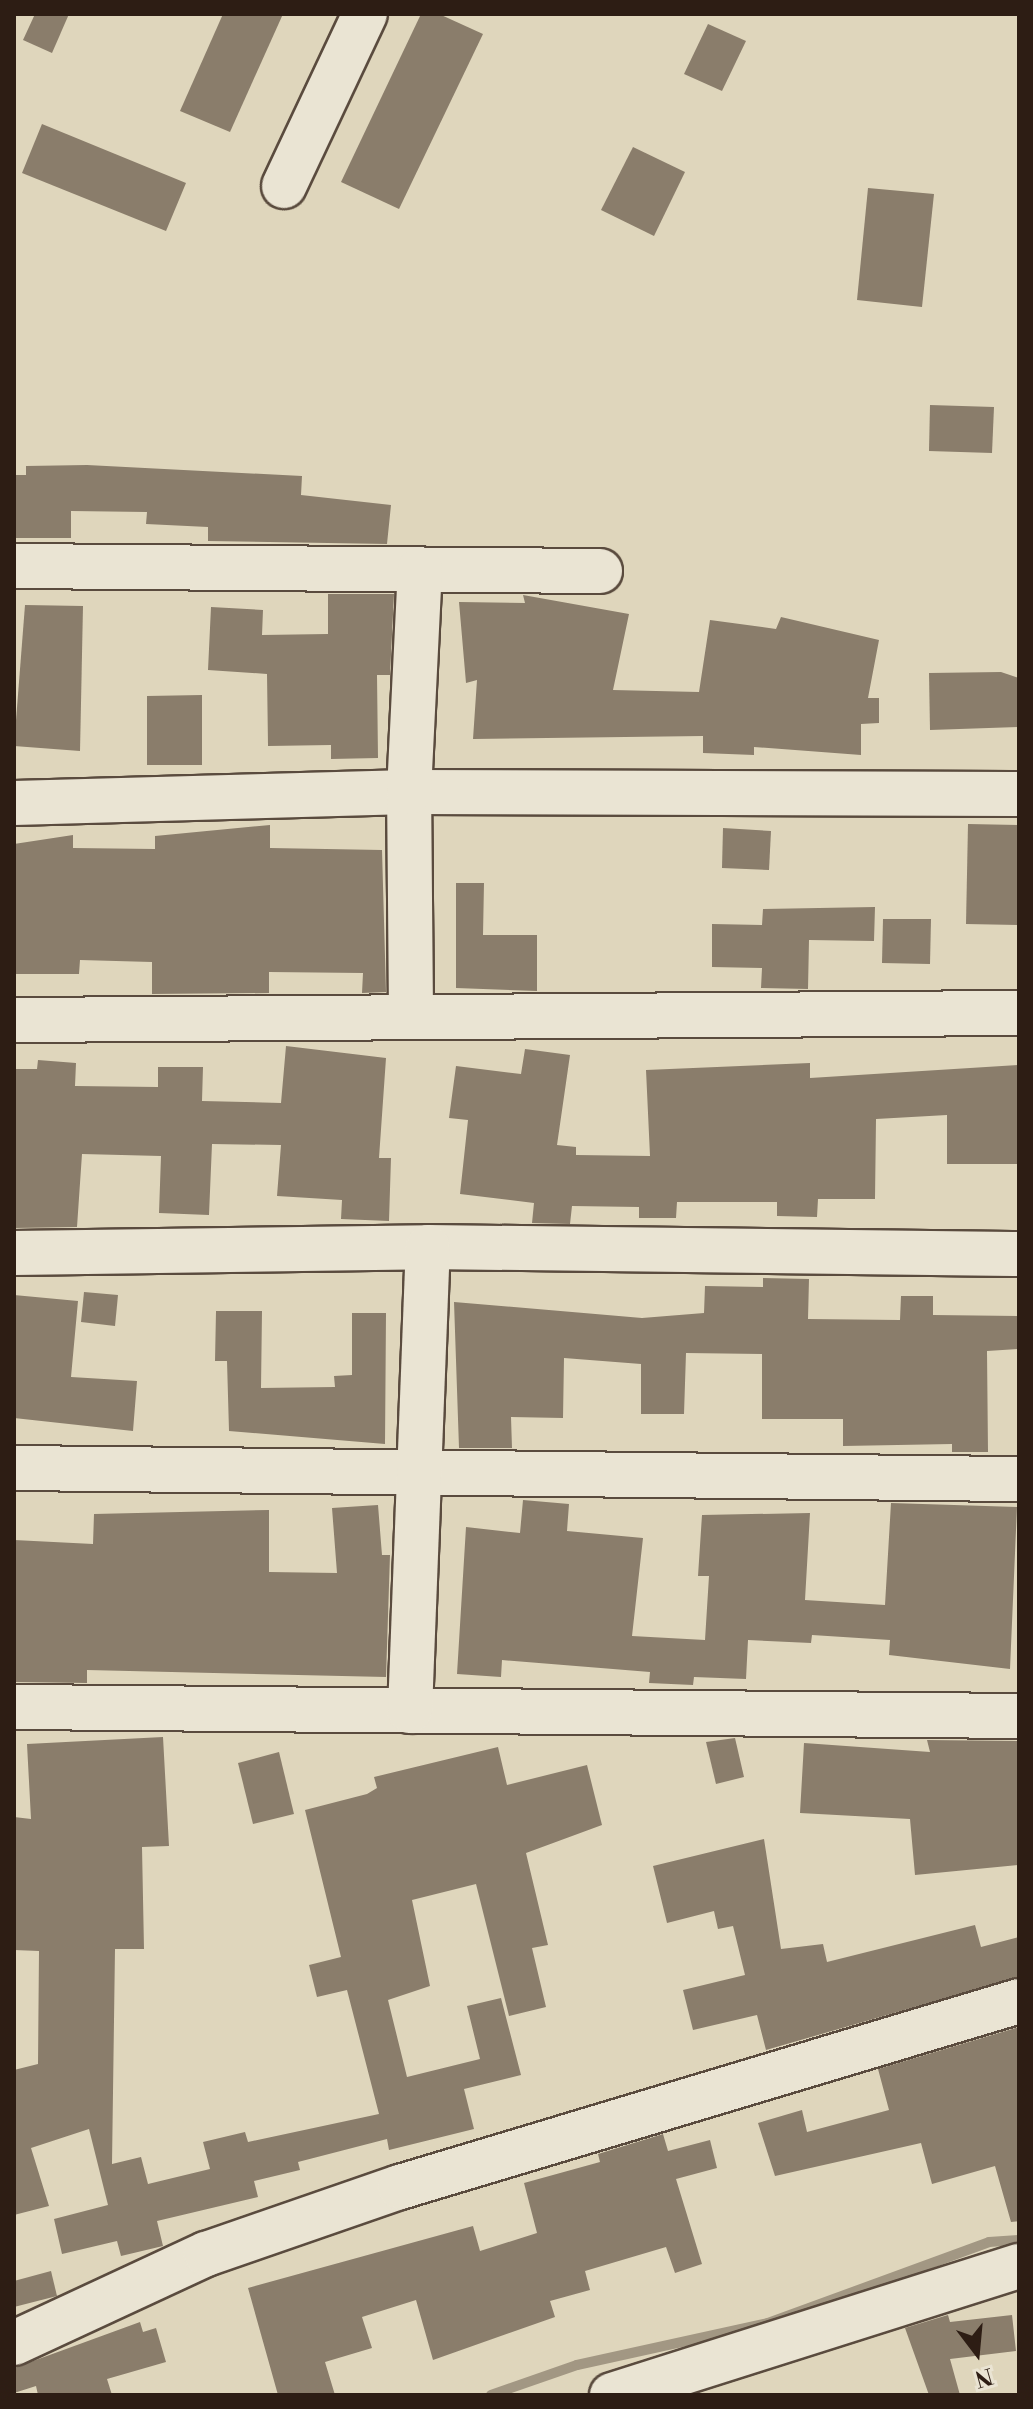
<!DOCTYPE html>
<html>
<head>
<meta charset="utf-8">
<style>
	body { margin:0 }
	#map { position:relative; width:1033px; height:2409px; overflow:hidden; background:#dfd6bc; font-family:"Libre Bodoni",serif }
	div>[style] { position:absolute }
	.stream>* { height:10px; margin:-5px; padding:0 5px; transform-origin:5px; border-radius:5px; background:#a29783 }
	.building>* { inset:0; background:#8a7d6b }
	.roads { filter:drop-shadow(2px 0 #5a4b3e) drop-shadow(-2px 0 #5a4b3e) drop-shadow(0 2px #5a4b3e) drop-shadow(0 -2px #5a4b3e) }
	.minor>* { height:44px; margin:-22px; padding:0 22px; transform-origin:22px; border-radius:22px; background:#eae4d3 }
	span { translate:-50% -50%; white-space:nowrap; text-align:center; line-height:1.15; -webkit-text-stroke:7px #eae4d3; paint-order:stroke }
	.frame { position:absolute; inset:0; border:16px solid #2d1d14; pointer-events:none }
	.north { position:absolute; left:937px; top:2313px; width:80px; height:80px; -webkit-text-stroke:6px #eae4d3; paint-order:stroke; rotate:164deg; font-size:22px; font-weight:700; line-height:32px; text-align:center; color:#2d1d14 }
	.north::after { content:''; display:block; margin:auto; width:28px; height:36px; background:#2d1d14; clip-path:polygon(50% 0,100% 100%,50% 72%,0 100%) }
</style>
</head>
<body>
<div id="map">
	<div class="stream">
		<div style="left:491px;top:2395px;width:91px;rotate:-19.2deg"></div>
		<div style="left:577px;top:2365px;width:196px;rotate:-12.4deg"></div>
		<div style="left:768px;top:2323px;width:235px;rotate:-20.1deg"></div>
		<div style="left:989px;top:2242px;width:30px;rotate:-4deg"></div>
	</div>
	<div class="building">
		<div style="clip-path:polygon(35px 14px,69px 14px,52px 53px,23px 40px)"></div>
		<div style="clip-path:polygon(223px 14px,283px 14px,230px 132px,180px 111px)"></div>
		<div style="clip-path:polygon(421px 14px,439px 14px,483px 34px,399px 209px,341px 182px)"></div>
		<div style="clip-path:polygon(708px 24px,746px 41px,722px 91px,684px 74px)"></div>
		<div style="clip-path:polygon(42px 124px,186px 183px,166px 231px,22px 173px)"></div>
		<div style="clip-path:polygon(633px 147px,685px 172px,654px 236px,601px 210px)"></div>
		<div style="clip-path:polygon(868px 188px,934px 194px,922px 307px,857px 300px)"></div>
		<div style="clip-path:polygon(930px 405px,994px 407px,992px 453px,929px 451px)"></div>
		<div style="clip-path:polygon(87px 465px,302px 476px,301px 495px,391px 505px,387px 544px,208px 541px,208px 527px,146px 524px,147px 512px,71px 511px,71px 538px,14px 538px,14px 475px,26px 475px,26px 466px)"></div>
		<div style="clip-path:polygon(328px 594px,394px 594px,390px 675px,377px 675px,378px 758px,331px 759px,331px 745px,268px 746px,267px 674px,208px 670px,211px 607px,263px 610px,262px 635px,328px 634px)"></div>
		<div style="clip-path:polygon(523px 595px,629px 614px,613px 690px,699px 692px,710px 620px,776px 629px,781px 617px,879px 640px,868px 698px,879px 698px,879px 723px,861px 724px,861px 755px,754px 747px,754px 755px,703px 753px,703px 736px,473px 739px,477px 680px,466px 683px,459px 602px,525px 603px)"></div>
		<div style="clip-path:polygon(25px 605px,83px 606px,80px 751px,14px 746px)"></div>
		<div style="clip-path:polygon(1001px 672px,1019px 678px,1019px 727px,930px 730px,929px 673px)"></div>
		<div style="clip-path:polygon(202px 695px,202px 765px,147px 765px,147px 696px)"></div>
		<div style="clip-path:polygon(968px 824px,1019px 825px,1019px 925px,966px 924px)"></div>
		<div style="clip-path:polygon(270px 825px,270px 848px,382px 850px,386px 992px,362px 993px,363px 973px,269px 972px,269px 993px,152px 994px,152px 962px,80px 960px,79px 974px,14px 974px,14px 844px,73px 835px,73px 848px,155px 849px,155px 836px)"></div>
		<div style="clip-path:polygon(723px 828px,771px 831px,769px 870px,722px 868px)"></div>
		<div style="clip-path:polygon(456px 883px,484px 883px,483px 935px,537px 935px,537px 991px,456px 988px)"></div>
		<div style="clip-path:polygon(875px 907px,874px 941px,809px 940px,808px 989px,761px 988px,762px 968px,712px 967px,712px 924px,762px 925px,763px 909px)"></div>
		<div style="clip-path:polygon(883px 919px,931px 919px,930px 964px,882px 963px)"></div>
		<div style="clip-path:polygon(286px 1046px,386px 1058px,379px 1158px,391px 1158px,389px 1221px,341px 1219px,342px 1200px,277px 1196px,281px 1145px,212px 1144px,209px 1215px,159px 1213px,161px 1156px,82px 1154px,77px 1227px,14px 1228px,14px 1069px,37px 1069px,38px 1060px,76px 1063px,75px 1086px,158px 1087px,158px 1067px,203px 1067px,202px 1101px,281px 1103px)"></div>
		<div style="clip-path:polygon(525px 1049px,570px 1055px,557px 1145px,576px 1147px,576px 1155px,650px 1156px,646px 1070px,810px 1063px,810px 1078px,1019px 1065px,1019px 1164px,947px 1164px,947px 1115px,876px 1119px,875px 1199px,818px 1199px,817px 1217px,777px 1216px,777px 1202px,677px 1202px,676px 1218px,639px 1218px,639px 1207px,572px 1206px,570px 1224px,532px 1223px,534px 1203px,460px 1194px,468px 1120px,449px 1118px,456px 1066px,521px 1074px)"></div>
		<div style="clip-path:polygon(763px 1278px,809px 1279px,808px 1319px,900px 1320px,901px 1296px,933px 1296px,933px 1315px,1019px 1316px,1019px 1349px,987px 1351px,988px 1452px,952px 1452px,952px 1444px,843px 1446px,843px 1419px,762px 1419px,762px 1354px,686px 1353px,684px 1414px,641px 1414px,641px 1364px,564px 1358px,563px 1418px,511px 1417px,512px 1448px,459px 1448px,454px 1302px,642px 1318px,704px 1313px,705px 1286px,763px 1287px)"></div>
		<div style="clip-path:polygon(84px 1292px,118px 1295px,115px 1326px,81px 1322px)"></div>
		<div style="clip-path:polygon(14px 1295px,78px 1301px,71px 1377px,137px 1381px,133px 1431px,14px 1418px)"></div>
		<div style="clip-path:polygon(216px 1311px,262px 1311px,261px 1388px,335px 1387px,334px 1376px,352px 1375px,352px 1313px,386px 1313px,385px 1444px,229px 1431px,227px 1361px,215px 1361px)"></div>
		<div style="clip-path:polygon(523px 1500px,569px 1504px,567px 1531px,643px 1538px,632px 1636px,705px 1640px,709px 1576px,698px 1576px,702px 1515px,810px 1513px,805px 1600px,885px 1605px,891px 1503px,1017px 1507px,1010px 1669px,889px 1655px,890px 1640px,812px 1635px,811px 1643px,748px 1640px,746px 1679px,694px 1677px,693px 1685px,649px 1683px,650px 1672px,502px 1660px,501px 1677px,457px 1674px,466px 1527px,520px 1533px)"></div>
		<div style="clip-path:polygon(378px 1505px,382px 1555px,390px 1555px,386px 1677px,87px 1670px,87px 1683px,14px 1682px,14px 1540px,93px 1544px,94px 1514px,269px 1510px,269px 1572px,337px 1573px,332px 1508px)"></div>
		<div style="clip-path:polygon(163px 1737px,169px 1846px,142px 1847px,144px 1949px,115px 1949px,112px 2164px,141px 2157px,148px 2184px,210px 2169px,203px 2142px,245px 2132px,248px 2142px,379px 2114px,347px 1990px,317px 1997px,309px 1965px,341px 1957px,305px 1810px,367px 1794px,377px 1788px,374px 1777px,498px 1747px,507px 1785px,587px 1765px,602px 1825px,526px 1853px,548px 1945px,532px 1948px,546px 2007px,509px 2016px,476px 1884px,412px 1900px,430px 1986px,388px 2000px,407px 2077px,480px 2059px,467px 2006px,501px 1998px,521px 2075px,464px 2089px,474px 2129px,389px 2150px,387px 2139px,298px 2162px,300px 2170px,254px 2181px,258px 2197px,157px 2221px,163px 2246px,121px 2256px,117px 2241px,62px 2254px,54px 2219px,108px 2205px,89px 2129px,31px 2148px,49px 2206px,14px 2215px,14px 2070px,38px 2064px,39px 1951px,14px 1950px,14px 1817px,31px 1819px,27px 1744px)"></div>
		<div style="clip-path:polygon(735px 1738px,744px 1777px,716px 1784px,706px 1742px)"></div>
		<div style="clip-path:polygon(927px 1740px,1019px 1741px,1019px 1865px,915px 1875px,910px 1819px,800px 1813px,804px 1743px,930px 1752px)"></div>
		<div style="clip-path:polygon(279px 1752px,294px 1814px,253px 1824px,238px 1763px)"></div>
		<div style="clip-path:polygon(764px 1839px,781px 1949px,823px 1944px,827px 1962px,975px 1925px,981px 1947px,1019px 1937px,1019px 1977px,766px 2050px,757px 2015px,693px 2030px,683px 1990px,745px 1975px,733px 1926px,718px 1929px,714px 1911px,667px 1923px,653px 1866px)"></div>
		<div style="clip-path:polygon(1019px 2027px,1019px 2221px,1011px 2222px,995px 2166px,932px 2184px,921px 2143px,775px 2176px,758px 2123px,802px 2110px,807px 2132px,889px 2110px,878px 2069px)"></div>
		<div style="clip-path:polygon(663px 2134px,668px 2151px,710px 2140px,717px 2168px,676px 2179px,702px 2264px,675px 2273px,666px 2247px,585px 2271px,590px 2290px,550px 2301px,555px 2317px,433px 2360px,416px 2300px,362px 2317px,372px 2348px,325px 2362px,335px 2395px,278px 2395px,248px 2288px,473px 2226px,480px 2251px,537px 2233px,524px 2183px,600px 2162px,598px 2154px)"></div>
		<div style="clip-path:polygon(51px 2271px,57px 2296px,14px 2307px,14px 2281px)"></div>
		<div style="clip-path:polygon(948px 2315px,950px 2322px,1012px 2315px,1016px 2351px,950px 2359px,960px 2395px,929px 2395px,905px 2328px)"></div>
		<div style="clip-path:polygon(140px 2322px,143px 2332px,156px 2328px,166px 2362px,107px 2379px,112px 2395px,38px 2395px,36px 2386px,14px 2393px,14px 2368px)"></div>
	</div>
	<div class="roads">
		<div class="minor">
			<div style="left:284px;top:186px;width:190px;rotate:-64.8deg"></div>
			<div style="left:14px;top:566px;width:586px;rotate:0.49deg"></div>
			<div style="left:14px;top:803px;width:395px;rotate:-1.6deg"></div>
			<div style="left:409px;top:792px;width:610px;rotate:0.19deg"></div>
			<div style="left:411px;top:1013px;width:221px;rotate:-90.5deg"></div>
			<div style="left:409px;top:792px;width:223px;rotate:-87.2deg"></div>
			<div style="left:14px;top:1020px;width:1005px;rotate:-0.4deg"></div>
			<div style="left:14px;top:1253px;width:414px;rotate:-0.8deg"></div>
			<div style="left:428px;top:1247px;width:591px;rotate:0.68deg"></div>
			<div style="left:14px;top:1468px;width:1005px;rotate:0.63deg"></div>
			<div style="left:14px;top:1707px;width:1005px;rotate:0.51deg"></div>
			<div style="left:410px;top:1711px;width:464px;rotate:-87.8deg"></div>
			<div style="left:14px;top:2343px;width:212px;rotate:-24.9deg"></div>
			<div style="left:206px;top:2254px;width:205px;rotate:-19.1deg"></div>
			<div style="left:400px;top:2187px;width:646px;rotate:-16.72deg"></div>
			<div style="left:612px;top:2395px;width:427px;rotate:-17.6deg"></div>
		</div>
	</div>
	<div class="frame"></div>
	<div class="north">N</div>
</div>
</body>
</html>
